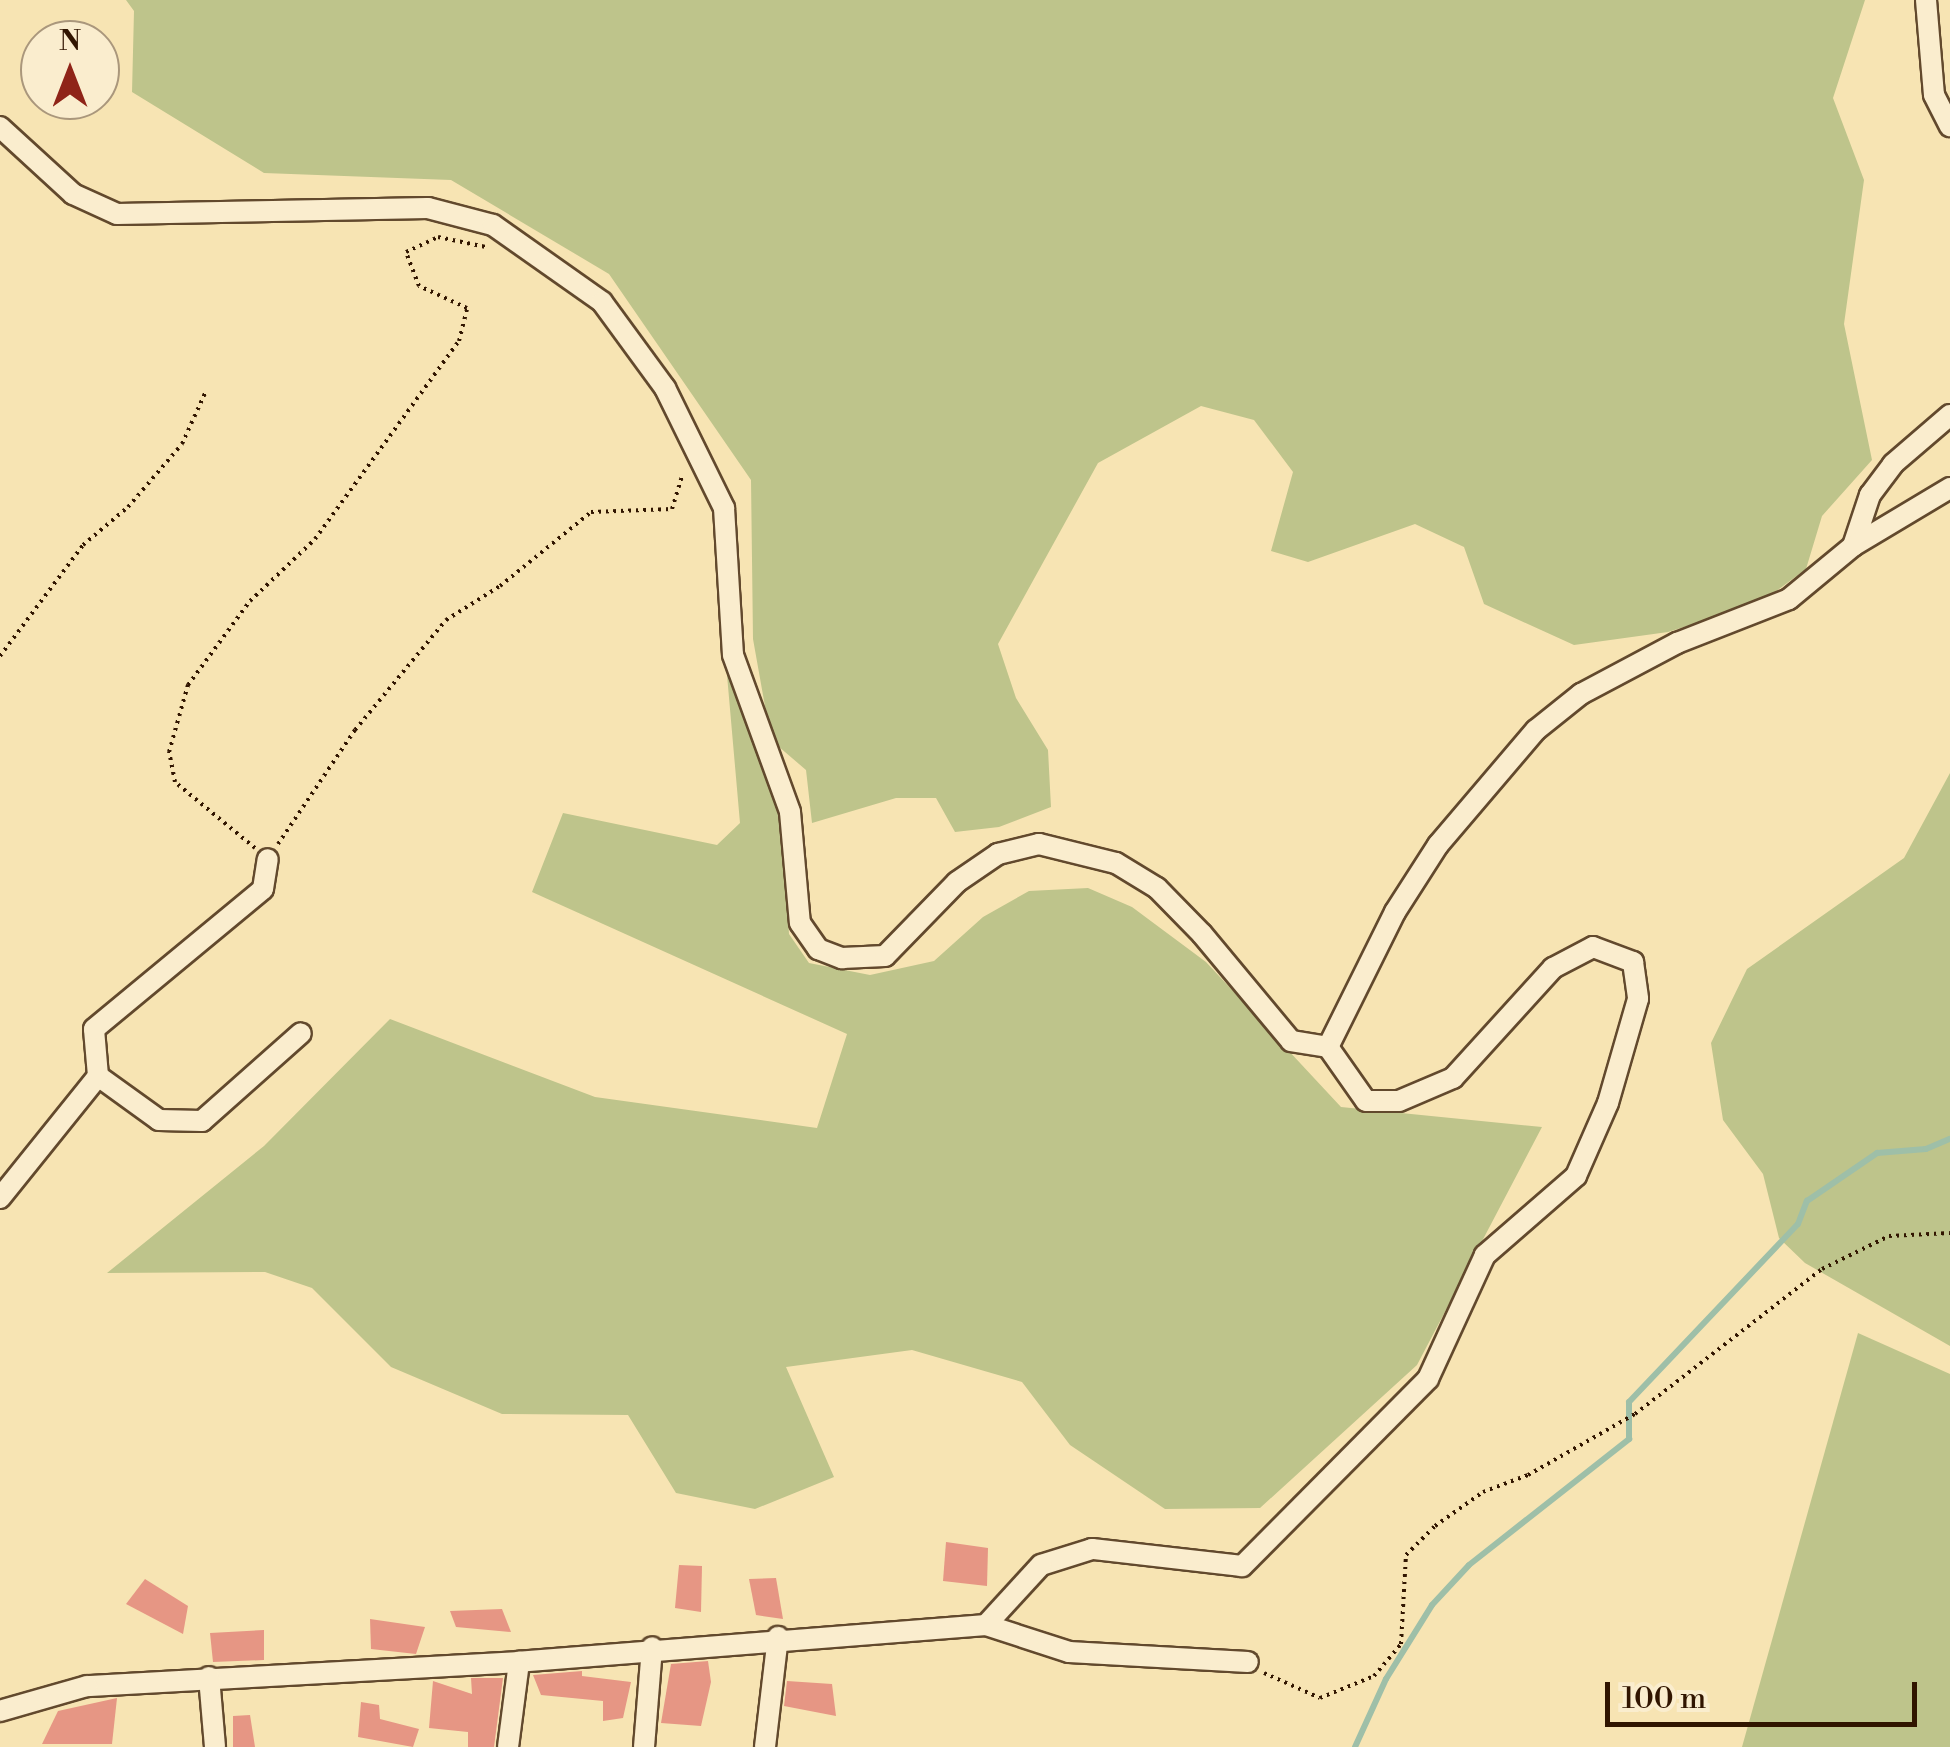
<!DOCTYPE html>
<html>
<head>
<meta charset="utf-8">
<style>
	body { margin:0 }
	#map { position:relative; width:1950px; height:1747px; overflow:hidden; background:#f7e4b3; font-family:"Libre Bodoni",serif }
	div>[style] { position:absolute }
	.green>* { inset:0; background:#bec48b }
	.stream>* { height:6px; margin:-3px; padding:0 3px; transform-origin:3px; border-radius:3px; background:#9ebfa8 }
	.building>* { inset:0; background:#e69684 }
	.path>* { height:4px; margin-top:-2px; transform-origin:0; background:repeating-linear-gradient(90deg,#311500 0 2.5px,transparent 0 7.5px) }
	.roads { filter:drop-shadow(2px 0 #62492d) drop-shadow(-2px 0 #62492d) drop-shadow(0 2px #62492d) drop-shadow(0 -2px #62492d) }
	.minor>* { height:20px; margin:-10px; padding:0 10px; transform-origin:10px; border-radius:10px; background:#faedce }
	span { translate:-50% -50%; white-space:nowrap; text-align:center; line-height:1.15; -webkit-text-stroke:8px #faedce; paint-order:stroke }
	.north { position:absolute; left:20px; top:20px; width:100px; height:100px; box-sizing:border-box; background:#faedce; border:2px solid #aa977c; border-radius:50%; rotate:0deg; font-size:28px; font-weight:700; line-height:40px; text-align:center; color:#311500 }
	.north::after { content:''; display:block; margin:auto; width:35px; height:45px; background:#8f2418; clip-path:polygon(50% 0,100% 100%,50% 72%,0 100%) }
	.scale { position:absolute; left:1605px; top:1682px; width:312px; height:45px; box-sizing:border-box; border:5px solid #311500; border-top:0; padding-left:12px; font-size:30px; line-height:35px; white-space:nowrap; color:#311500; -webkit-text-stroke:8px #faedce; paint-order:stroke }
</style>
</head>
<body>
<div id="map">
	<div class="green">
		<div style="clip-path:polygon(126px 0,1865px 0,1833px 98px,1864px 180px,1844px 324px,1872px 460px,1822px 516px,1806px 569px,1760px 603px,1668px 632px,1574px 645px,1484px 604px,1464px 547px,1415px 524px,1308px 562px,1271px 551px,1293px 472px,1254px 420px,1201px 406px,1098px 463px,998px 644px,1016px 698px,1048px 750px,1051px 807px,999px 827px,955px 832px,936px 798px,896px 798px,812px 823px,806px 770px,771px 740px,753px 639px,751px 480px,609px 274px,451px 180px,264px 173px,132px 92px,134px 11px)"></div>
		<div style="clip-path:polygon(720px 595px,782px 810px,789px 934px,809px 963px,870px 975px,934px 961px,983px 917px,1029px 891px,1088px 888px,1132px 907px,1206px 962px,1341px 1107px,1542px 1127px,1417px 1365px,1260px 1508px,1165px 1509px,1070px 1445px,1022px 1382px,912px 1350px,786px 1367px,834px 1477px,755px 1509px,676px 1493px,628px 1415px,502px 1414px,391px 1367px,312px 1288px,265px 1272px,107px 1273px,264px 1146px,390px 1019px,595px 1097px,817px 1128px,847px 1034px,532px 892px,563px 813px,717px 845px,740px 823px)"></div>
		<div style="clip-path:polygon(1950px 773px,1950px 1346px,1805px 1263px,1779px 1238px,1763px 1174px,1723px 1120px,1711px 1043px,1747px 969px,1904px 858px)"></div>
		<div style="clip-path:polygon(1858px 1333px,1950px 1374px,1950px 1747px,1742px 1747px)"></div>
	</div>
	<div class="stream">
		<div style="left:1355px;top:1747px;width:75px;rotate:-65.5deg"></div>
		<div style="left:1386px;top:1679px;width:87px;rotate:-58.1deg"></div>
		<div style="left:1432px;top:1605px;width:54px;rotate:-47.2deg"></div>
		<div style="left:1469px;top:1565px;width:204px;rotate:-38.2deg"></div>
		<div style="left:1629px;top:1439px;width:37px;rotate:-90deg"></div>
		<div style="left:1629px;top:1402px;width:245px;rotate:-46.5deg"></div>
		<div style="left:1798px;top:1224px;width:25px;rotate:-69deg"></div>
		<div style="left:1807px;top:1201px;width:85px;rotate:-34.4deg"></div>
		<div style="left:1877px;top:1153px;width:49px;rotate:-4.7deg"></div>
		<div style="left:1926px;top:1149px;width:26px;rotate:-23deg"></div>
	</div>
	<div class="building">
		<div style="clip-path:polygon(946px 1542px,988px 1548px,987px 1586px,943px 1581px)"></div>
		<div style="clip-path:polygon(679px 1565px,702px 1566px,701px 1612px,675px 1608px)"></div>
		<div style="clip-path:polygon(776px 1578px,783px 1619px,756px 1615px,749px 1579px)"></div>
		<div style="clip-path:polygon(145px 1579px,188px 1606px,183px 1634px,126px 1604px)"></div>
		<div style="clip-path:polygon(502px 1609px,511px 1632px,456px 1627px,450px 1611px)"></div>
		<div style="clip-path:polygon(370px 1619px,425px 1627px,416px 1654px,371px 1649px)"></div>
		<div style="clip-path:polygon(264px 1630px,264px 1660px,213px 1662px,210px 1633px)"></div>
		<div style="clip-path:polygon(708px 1661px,711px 1682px,701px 1726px,661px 1723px,671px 1664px)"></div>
		<div style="clip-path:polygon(582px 1671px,582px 1676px,631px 1682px,623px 1718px,603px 1721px,603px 1701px,541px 1695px,533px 1675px)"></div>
		<div style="clip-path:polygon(471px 1678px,503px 1678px,494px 1747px,468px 1747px,468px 1732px,429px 1728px,433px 1681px,472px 1694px)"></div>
		<div style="clip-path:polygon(787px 1681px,832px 1684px,836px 1716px,784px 1706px)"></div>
		<div style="clip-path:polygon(117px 1698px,112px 1744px,42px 1744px,58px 1711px)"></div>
		<div style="clip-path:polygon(361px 1702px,379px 1705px,380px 1719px,419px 1729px,413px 1747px,358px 1737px)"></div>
		<div style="clip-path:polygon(250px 1715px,255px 1747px,233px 1747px,233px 1716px)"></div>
	</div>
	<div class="path">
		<div style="left:0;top:656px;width:139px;rotate:-53.2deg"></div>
		<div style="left:83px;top:545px;width:59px;rotate:-40.2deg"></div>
		<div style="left:128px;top:507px;width:83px;rotate:-49.4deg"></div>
		<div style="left:182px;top:444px;width:58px;rotate:-65.6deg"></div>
		<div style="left:278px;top:844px;width:138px;rotate:-56deg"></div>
		<div style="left:355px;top:730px;width:143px;rotate:-50.4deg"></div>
		<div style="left:446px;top:620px;width:64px;rotate:-32.2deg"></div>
		<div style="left:500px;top:586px;width:117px;rotate:-39.1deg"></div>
		<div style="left:591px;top:512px;width:81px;rotate:-2.1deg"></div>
		<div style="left:672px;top:509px;width:37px;rotate:-73deg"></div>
		<div style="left:255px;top:848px;width:104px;rotate:-140.5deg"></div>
		<div style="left:175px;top:782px;width:31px;rotate:-101deg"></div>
		<div style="left:169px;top:752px;width:70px;rotate:-74.2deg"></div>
		<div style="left:188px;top:685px;width:104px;rotate:-53.6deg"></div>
		<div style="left:250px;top:601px;width:90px;rotate:-43.6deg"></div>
		<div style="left:315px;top:539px;width:245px;rotate:-54deg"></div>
		<div style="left:459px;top:341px;width:34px;rotate:-76deg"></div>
		<div style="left:467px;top:308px;width:53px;rotate:-155.4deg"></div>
		<div style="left:419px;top:286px;width:36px;rotate:-111deg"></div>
		<div style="left:406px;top:252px;width:35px;rotate:-25deg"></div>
		<div style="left:438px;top:237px;width:49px;rotate:11.8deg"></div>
		<div style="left:1264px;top:1673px;width:61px;rotate:24.1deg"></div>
		<div style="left:1320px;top:1698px;width:58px;rotate:-22.2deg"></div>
		<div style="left:1374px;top:1676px;width:42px;rotate:-49.8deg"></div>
		<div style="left:1401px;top:1644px;width:89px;rotate:-86.8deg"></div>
		<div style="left:1406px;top:1555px;width:41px;rotate:-45deg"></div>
		<div style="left:1435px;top:1526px;width:59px;rotate:-35.3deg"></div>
		<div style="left:1483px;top:1492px;width:48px;rotate:-20.7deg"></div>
		<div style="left:1528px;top:1475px;width:123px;rotate:-29.7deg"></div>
		<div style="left:1635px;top:1414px;width:237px;rotate:-37.8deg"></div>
		<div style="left:1822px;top:1269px;width:75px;rotate:-26.2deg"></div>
		<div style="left:1889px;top:1236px;width:61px;rotate:-2.8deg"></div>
	</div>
	<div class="roads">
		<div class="minor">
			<div style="left:1926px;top:0;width:95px;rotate:85.2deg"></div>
			<div style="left:1934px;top:95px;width:35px;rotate:63deg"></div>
			<div style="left:0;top:127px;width:99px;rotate:42.5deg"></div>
			<div style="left:73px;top:194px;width:48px;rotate:24.4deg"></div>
			<div style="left:117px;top:214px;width:311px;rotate:-1.1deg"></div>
			<div style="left:428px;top:208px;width:67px;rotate:14.7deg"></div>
			<div style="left:493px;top:225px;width:133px;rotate:35.2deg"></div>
			<div style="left:602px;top:302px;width:107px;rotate:53.8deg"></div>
			<div style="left:665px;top:388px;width:134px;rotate:63.8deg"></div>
			<div style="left:724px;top:508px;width:147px;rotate:86.5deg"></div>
			<div style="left:733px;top:655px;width:167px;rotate:70deg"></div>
			<div style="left:790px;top:812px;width:111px;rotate:84.9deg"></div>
			<div style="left:800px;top:923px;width:32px;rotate:55deg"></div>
			<div style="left:818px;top:949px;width:26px;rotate:21deg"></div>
			<div style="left:842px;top:958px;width:43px;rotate:-2.7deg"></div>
			<div style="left:885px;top:956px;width:103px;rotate:-45.8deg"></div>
			<div style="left:957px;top:882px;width:50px;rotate:-34.3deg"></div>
			<div style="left:998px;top:854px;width:42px;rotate:-13.7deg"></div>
			<div style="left:1039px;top:844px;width:79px;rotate:13.9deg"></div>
			<div style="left:1116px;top:863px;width:48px;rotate:31.4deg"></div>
			<div style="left:1157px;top:888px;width:64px;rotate:45.6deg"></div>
			<div style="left:1202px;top:934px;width:139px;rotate:50.2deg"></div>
			<div style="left:1291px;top:1041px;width:37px;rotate:9deg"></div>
			<div style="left:1328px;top:1047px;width:66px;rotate:54.9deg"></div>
			<div style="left:1366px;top:1101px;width:33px"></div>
			<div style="left:1399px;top:1101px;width:59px;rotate:-23.1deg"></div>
			<div style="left:1453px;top:1078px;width:149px;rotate:-47.7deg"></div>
			<div style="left:1553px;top:968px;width:45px;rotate:-27.7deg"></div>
			<div style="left:1593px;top:947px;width:43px;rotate:20.6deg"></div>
			<div style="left:1633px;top:962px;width:37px;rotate:82deg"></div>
			<div style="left:1638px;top:999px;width:108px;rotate:106.1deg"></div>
			<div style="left:1608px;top:1103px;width:80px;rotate:113.7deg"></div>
			<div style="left:1576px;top:1176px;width:121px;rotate:139deg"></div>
			<div style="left:1485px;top:1255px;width:136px;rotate:114.7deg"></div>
			<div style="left:1428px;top:1379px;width:264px;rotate:134.8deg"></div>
			<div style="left:1242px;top:1566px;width:151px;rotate:-173.5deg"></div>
			<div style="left:1092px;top:1549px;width:53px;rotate:162.6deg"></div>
			<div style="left:1041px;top:1565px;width:81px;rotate:132.5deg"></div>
			<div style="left:986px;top:1625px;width:468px;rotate:175.5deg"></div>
			<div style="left:519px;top:1662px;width:433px;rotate:176.8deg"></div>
			<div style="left:87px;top:1686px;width:91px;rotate:164deg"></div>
			<div style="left:1853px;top:546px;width:54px;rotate:-71.6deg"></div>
			<div style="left:1870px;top:495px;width:39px;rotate:-53deg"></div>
			<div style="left:1893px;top:464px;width:75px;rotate:-40.7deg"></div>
			<div style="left:1328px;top:1047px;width:151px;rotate:-63.6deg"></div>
			<div style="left:1395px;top:912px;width:80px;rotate:-57.3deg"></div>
			<div style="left:1438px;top:845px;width:151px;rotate:-49.6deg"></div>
			<div style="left:1536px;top:730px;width:58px;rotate:-38.7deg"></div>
			<div style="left:1581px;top:694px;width:109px;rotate:-28deg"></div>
			<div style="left:1677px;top:643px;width:120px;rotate:-21.4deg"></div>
			<div style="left:1789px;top:599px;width:83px;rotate:-39.6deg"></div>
			<div style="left:1853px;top:546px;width:113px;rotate:-30.9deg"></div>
			<div style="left:98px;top:1076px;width:75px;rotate:35.8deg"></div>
			<div style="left:159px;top:1120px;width:43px;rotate:1.3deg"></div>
			<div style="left:202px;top:1121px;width:132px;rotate:-41.6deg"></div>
			<div style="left:0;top:1198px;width:156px;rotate:-51.2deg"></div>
			<div style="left:98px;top:1076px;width:47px;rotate:-94.9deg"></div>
			<div style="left:94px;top:1029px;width:219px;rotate:-39.6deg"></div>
			<div style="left:263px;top:889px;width:30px;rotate:-81deg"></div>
			<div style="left:986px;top:1625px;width:87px;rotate:18deg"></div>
			<div style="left:1069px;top:1652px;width:179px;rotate:3.2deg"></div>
			<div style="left:209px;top:1677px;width:70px;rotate:85.1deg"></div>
			<div style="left:508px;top:1747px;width:86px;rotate:-82.6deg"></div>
			<div style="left:644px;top:1747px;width:100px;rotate:-85.4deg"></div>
			<div style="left:765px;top:1747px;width:111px;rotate:-83.3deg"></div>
		</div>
	</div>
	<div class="north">N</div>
	<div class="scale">100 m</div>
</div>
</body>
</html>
